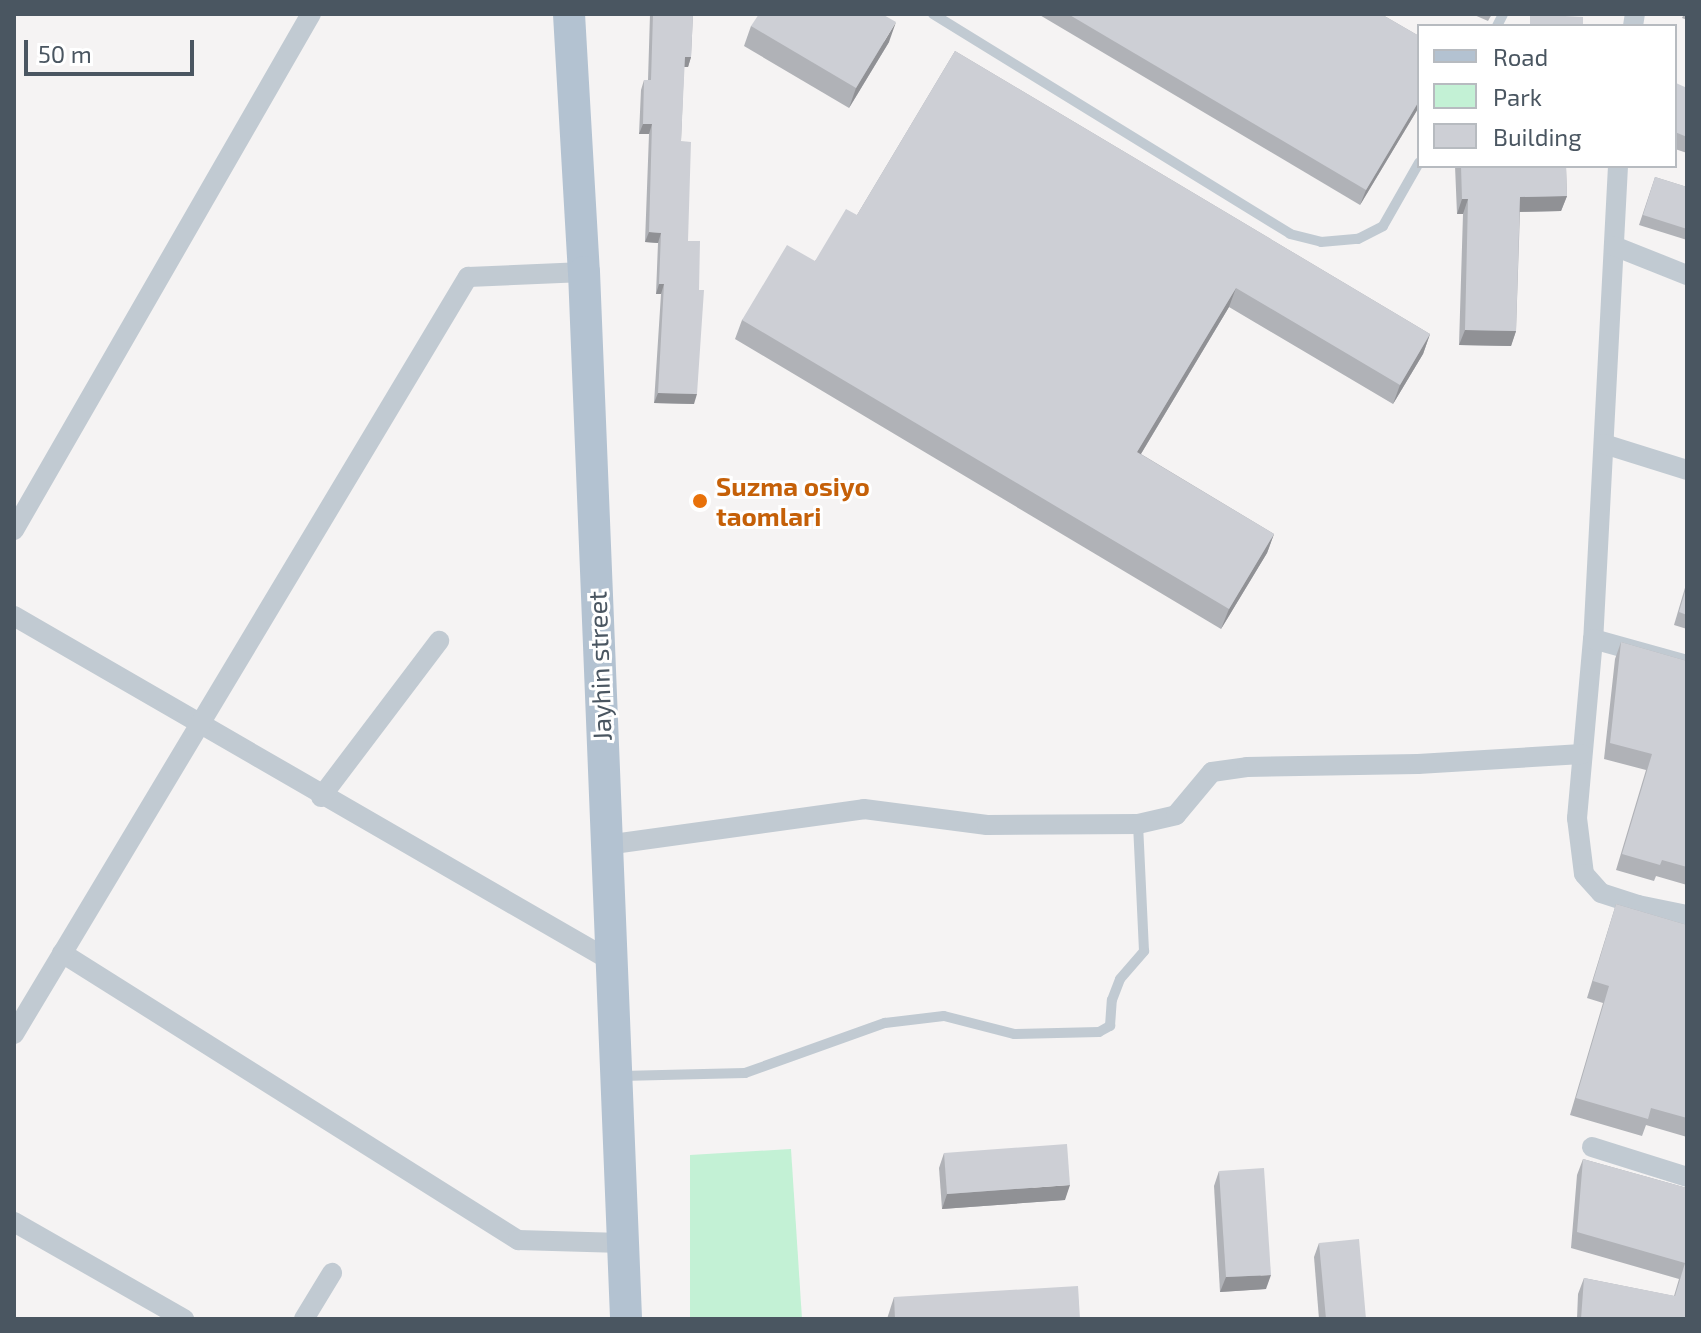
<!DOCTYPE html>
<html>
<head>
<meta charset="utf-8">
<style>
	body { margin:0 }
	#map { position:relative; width:1701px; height:1333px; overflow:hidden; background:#f5f3f3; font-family:"Exo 2",sans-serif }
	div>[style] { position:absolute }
	.green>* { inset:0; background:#c3f1d5 }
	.lane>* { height:10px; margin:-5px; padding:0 5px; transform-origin:5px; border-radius:5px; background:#c1cad2 }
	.street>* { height:20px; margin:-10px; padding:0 10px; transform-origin:10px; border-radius:10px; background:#c1cad2 }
	.primary>* { height:32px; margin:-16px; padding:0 16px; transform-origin:16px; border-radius:16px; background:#b3c2d1 }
	.wall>* { inset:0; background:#b0b2b7 }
	.shaded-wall>* { inset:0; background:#909195 }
	.building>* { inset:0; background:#cdcfd5 }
	.dots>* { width:22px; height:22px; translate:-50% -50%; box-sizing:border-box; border:4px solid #fff; border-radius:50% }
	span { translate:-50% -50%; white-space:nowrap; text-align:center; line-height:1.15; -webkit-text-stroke:6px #fff; paint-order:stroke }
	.food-label { font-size:26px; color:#c56008; font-weight:700 }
	.left { translate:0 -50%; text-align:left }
	.street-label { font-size:26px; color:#4a5661 }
	.frame { position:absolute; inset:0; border:16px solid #4a5661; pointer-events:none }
	.legend { position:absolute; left:1417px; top:24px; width:260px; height:144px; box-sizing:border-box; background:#fff; border:2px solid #b7bbc0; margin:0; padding:10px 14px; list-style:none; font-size:24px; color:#4a5661 }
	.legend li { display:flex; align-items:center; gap:16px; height:40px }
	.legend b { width:40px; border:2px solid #b7bbc0 }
	.scale { position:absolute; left:24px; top:40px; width:170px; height:36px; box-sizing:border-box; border:4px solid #4a5661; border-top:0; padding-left:10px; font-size:24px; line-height:28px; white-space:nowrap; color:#4a5661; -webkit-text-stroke:6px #fff; paint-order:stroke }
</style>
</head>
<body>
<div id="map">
	<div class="green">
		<div style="clip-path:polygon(791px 1149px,802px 1319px,690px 1319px,690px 1155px)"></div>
	</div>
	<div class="lane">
		<div style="left:933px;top:14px;width:419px;rotate:31.6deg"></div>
		<div style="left:1290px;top:234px;width:32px;rotate:14deg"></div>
		<div style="left:1321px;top:242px;width:37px;rotate:-5deg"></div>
		<div style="left:1358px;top:239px;width:28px;rotate:-27deg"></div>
		<div style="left:1383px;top:226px;width:73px;rotate:-60.3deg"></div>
		<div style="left:1497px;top:26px;width:13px;rotate:-63deg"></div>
		<div style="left:621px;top:1076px;width:124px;rotate:-1.4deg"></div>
		<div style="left:745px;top:1073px;width:149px;rotate:-19.7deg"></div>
		<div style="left:885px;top:1023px;width:59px;rotate:-6.8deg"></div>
		<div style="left:944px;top:1016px;width:72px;rotate:14.4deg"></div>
		<div style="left:1014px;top:1034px;width:85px;rotate:-1.3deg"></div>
		<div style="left:1099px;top:1032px;width:13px;rotate:-29deg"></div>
		<div style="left:1110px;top:1026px;width:26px;rotate:-86deg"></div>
		<div style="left:1112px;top:1000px;width:22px;rotate:-69deg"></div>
		<div style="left:1120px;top:979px;width:37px;rotate:-49deg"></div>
		<div style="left:1144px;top:951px;width:127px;rotate:-92.7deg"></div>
	</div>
	<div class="street">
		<div style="left:1633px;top:26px;width:12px;rotate:-81deg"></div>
		<div style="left:1618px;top:166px;width:474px;rotate:93deg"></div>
		<div style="left:1593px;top:639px;width:180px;rotate:95.1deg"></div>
		<div style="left:1577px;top:818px;width:56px;rotate:82.9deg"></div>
		<div style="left:1584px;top:874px;width:25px;rotate:48deg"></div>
		<div style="left:1601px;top:893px;width:39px;rotate:18deg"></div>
		<div style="left:1638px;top:905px;width:50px;rotate:11.5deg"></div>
		<div style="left:1614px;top:246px;width:79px;rotate:21.7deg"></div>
		<div style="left:1604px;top:444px;width:87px;rotate:17.4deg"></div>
		<div style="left:14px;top:530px;width:595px;rotate:-60.08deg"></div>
		<div style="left:14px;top:616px;width:690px;rotate:30.02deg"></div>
		<div style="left:1593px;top:639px;width:98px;rotate:15.5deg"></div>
		<div style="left:321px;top:797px;width:196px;rotate:-52.9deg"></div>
		<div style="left:606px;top:845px;width:260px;rotate:-7.9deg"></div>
		<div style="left:864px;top:809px;width:124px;rotate:7.4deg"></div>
		<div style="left:987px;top:825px;width:151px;rotate:-0.4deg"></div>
		<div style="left:1138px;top:824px;width:39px;rotate:-13deg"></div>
		<div style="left:1176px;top:815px;width:56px;rotate:-50.1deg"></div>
		<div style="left:1212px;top:772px;width:35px;rotate:-8deg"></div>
		<div style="left:1247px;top:767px;width:171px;rotate:-1deg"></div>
		<div style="left:1418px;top:764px;width:164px;rotate:-3.5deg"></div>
		<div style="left:62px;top:953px;width:539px;rotate:32.19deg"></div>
		<div style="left:518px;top:1240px;width:104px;rotate:1.7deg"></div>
		<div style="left:14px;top:1034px;width:883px;rotate:-59.05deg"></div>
		<div style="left:468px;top:277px;width:116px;rotate:-2.5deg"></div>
		<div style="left:1592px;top:1147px;width:100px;rotate:17.5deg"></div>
		<div style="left:14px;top:1222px;width:196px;rotate:29.7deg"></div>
		<div style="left:304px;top:1319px;width:54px;rotate:-58.7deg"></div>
	</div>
	<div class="primary">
		<div style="left:569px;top:14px;width:258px;rotate:86.7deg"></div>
		<div style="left:584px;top:272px;width:1048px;rotate:87.7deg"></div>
	</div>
	<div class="wall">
		<div style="clip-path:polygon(644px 14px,693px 14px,691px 57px,688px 67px,684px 67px,681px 141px,688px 241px,694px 404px,654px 403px,661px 294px,656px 294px,658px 243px,645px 242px,649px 134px,639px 134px,641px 90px,644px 80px,648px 80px,650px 14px)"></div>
		<div style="clip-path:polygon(1038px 14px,1381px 14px,1419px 36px,1419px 107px,1360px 205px)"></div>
		<div style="clip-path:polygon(1472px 14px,1492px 14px,1488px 21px)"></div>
		<div style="clip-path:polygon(1684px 14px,1687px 14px,1687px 20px,1682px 18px)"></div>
		<div style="clip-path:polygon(751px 26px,889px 42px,849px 108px,744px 46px)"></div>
		<div style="clip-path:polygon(955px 51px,1430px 334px,1423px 354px,1393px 404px,1229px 307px,1141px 454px,1274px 534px,1267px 553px,1221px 629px,735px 339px,742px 320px,815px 261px,857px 215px)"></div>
		<div style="clip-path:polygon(1675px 85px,1687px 88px,1687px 153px,1675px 149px)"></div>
		<div style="clip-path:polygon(1455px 166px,1566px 166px,1567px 196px,1561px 211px,1520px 212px,1516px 331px,1511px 346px,1459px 345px,1463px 214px,1457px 214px)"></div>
		<div style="clip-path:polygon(1655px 177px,1687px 187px,1687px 240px,1639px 225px)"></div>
		<div style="clip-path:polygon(1687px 581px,1687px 629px,1674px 625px)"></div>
		<div style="clip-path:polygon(1621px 642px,1687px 661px,1687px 885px,1656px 876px,1654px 881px,1616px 870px,1646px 770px,1604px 759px,1615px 659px)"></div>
		<div style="clip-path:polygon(1616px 904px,1687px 925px,1687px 1137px,1646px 1125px,1642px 1136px,1570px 1115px,1603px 1003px,1587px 998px)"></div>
		<div style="clip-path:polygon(944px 1153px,1065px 1200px,942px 1209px,939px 1168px)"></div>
		<div style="clip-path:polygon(1583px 1159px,1687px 1188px,1687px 1319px,1577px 1319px,1578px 1294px,1584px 1278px,1674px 1296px,1679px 1279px,1571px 1248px,1577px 1175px)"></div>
		<div style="clip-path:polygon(1219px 1171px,1266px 1289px,1220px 1292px,1214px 1186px)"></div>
		<div style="clip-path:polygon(1319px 1243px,1366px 1319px,1319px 1319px,1314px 1257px)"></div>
		<div style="clip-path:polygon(894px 1297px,1080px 1319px,887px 1319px)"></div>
	</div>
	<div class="shaded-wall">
		<div style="clip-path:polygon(896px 22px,889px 42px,849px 108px,856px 88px)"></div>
		<div style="clip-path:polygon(685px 57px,691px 57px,688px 67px,681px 67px)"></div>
		<div style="clip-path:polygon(1419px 101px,1419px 107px,1360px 205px,1366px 190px)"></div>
		<div style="clip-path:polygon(643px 124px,652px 124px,649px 134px,639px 134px)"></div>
		<div style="clip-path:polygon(1567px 196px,1561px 211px,1515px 212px,1520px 197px)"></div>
		<div style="clip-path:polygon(1462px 199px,1468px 199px,1463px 214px,1457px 214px)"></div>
		<div style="clip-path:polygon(649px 232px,661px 233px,658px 243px,645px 242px)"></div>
		<div style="clip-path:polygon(659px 284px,664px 284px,661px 294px,656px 294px)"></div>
		<div style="clip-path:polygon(1236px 288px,1229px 307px,1130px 472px,1137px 452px)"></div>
		<div style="clip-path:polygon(1465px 330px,1516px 331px,1511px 346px,1459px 345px)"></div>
		<div style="clip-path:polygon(1430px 334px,1423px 354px,1393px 404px,1400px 385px)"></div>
		<div style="clip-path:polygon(658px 393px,697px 394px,694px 404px,654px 403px)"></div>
		<div style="clip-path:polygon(1274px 534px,1267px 553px,1221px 629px,1229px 609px)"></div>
		<div style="clip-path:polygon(1070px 1185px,1065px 1200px,942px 1209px,947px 1194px)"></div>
		<div style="clip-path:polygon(1271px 1275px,1266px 1289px,1220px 1292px,1226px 1277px)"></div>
	</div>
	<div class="building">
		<div style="clip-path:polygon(653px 14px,693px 14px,691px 57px,685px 57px,681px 141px,691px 142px,688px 241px,700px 241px,699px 290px,704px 290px,697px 394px,658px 393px,664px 284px,659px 284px,661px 233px,649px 232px,652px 124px,643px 124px,644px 80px,651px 80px)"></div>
		<div style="clip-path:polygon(759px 14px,882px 14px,896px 22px,856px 88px,751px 26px)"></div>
		<div style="clip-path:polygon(1068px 14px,1381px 14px,1419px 36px,1419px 101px,1366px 190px)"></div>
		<div style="clip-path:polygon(1530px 14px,1583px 17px,1583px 26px,1530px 26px)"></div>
		<div style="clip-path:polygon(955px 51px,1430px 334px,1400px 385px,1236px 288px,1137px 452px,1274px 534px,1229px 609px,742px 320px,787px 245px,815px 261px,846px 209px,857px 215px)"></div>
		<div style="clip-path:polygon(1676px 83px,1687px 88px,1687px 137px,1675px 132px)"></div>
		<div style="clip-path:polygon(1461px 166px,1566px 166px,1567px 196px,1520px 197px,1516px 331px,1465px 330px,1468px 199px,1462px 199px)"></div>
		<div style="clip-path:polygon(1655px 177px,1687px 187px,1687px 229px,1643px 215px)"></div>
		<div style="clip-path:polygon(1687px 585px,1687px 615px,1679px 612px)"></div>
		<div style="clip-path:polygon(1621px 642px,1687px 661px,1687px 867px,1662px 860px,1660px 865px,1622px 854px,1652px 754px,1610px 743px)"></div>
		<div style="clip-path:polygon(1616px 904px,1687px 925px,1687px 1118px,1651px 1108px,1648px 1119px,1576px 1098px,1609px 986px,1593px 981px)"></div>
		<div style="clip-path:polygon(1067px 1144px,1070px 1185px,947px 1194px,944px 1153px)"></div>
		<div style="clip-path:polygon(1583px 1159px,1687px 1188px,1687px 1319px,1581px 1319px,1584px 1278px,1675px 1296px,1685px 1263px,1577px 1232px)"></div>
		<div style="clip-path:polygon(1264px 1168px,1271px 1275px,1226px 1277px,1219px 1171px)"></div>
		<div style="clip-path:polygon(1359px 1239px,1366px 1319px,1326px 1319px,1319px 1243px)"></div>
		<div style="clip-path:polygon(1078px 1286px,1080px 1319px,895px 1319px,894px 1297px)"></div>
	</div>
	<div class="dots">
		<div style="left:700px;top:501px;background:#e8710a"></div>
	</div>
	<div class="food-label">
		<span class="left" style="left:716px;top:501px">Suzma osiyo<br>taomlari</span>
	</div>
	<div class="street-label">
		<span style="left:599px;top:666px;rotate:-92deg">Jayhin street</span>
	</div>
	<div class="frame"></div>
	<ul class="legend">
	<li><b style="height:10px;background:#b3c2d1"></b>Road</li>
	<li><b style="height:22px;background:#c3f1d5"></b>Park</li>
	<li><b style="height:22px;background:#cdcfd5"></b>Building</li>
	</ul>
	<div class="scale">50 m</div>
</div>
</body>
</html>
